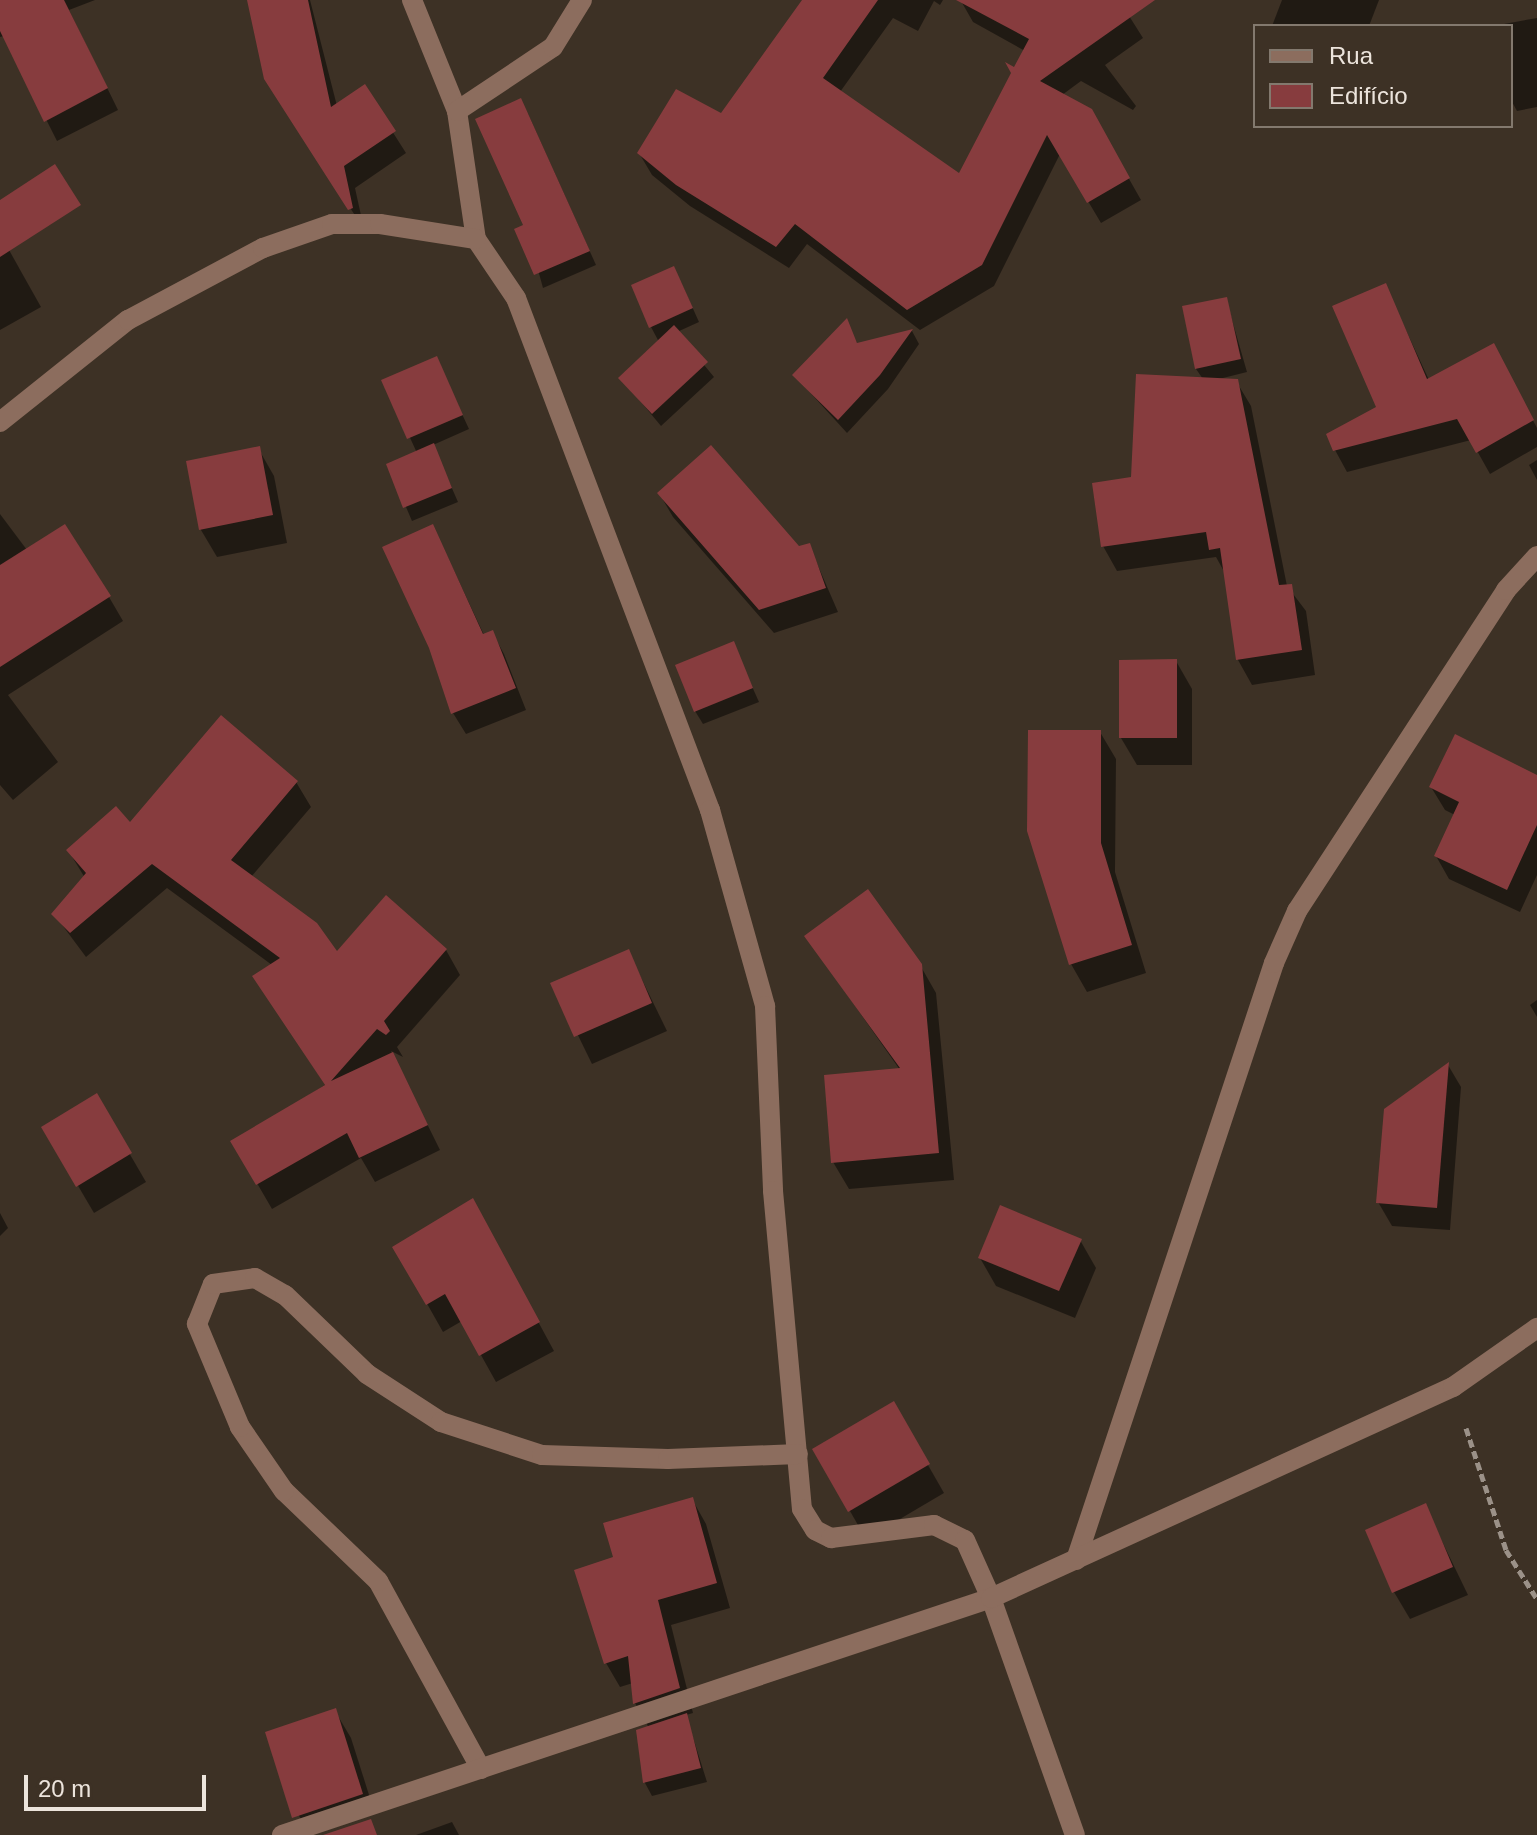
<!DOCTYPE html>
<html>
<head>
<meta charset="utf-8">
<style>
	body { margin:0 }
	#map { position:relative; width:1537px; height:1835px; overflow:hidden; background:#3d3125; font-family:Arial,sans-serif }
	div>[style] { position:absolute }
	.shadow>* { inset:0; background:#0007 }
	.building>* { inset:0; background:#873c3e }
	.path>* { height:5px; margin-top:-2.5px; transform-origin:0; background:repeating-linear-gradient(90deg,#9b9188 0 8px,transparent 0 12px) }
	.minor>* { height:20px; margin:-10px; padding:0 10px; transform-origin:10px; border-radius:10px; background:#8c6d5e }
	span { translate:-50% -50%; white-space:nowrap; text-align:center; line-height:1.15; -webkit-text-stroke:7px #3d3125; paint-order:stroke }
	.legend { position:absolute; left:1253px; top:24px; width:260px; height:104px; box-sizing:border-box; background:#3d3125; border:2px solid #83796e; margin:0; padding:10px 14px; list-style:none; font-size:24px; color:#ece4dc }
	.legend li { display:flex; align-items:center; gap:16px; height:40px }
	.legend b { width:40px; border:2px solid #83796e }
	.scale { position:absolute; left:24px; top:1775px; width:182px; height:36px; box-sizing:border-box; border:4px solid #ece4dc; border-top:0; padding-left:10px; font-size:24px; line-height:28px; white-space:nowrap; color:#ece4dc; -webkit-text-stroke:6px #3d3125; paint-order:stroke }
</style>
</head>
<body>
<div id="map">
	<div class="shadow">
		<div style="clip-path:polygon(0 0,95px 0,69px 10px,118px 110px,57px 141px,4px 36px,0 37px)"></div>
		<div style="clip-path:polygon(258px 0,310px 0,337px 106px,364px 87px,406px 153px,355px 188px,364px 229px,279px 100px)"></div>
		<div style="clip-path:polygon(804px 0,943px 0,940px 5px,934px 1px,918px 31px,893px 18px,840px 92px,960px 176px,1025px 51px,973px 22px,961px 1px,1119px 0,1143px 38px,1105px 65px,1136px 106px,1133px 110px,1081px 81px,1062px 95px,1090px 110px,1141px 200px,1101px 223px,1060px 154px,994px 286px,920px 330px,807px 244px,789px 268px,690px 206px,652px 175px,639px 153px,721px 116px)"></div>
		<div style="clip-path:polygon(1282px 0,1379px 0,1369px 26px,1272px 26px)"></div>
		<div style="clip-path:polygon(1537px 18px,1537px 107px,1517px 111px,1511px 100px,1511px 26px,1493px 26px)"></div>
		<div style="clip-path:polygon(528px 114px,596px 265px,543px 288px,526px 226px)"></div>
		<div style="clip-path:polygon(0 234px,41px 307px,0 330px)"></div>
		<div style="clip-path:polygon(681px 282px,699px 322px,677px 332px,714px 377px,661px 426px,621px 378px,659px 342px,651px 327px)"></div>
		<div style="clip-path:polygon(1385px 285px,1429px 380px,1505px 367px,1537px 428px,1537px 447px,1490px 474px,1471px 440px,1347px 472px,1335px 450px,1378px 408px)"></div>
		<div style="clip-path:polygon(1226px 299px,1247px 372px,1219px 379px,1236px 381px,1251px 406px,1287px 586px,1306px 611px,1315px 675px,1252px 685px,1238px 660px,1226px 575px,1216px 557px,1117px 571px,1103px 546px,1133px 479px,1203px 379px,1196px 369px)"></div>
		<div style="clip-path:polygon(846px 322px,858px 345px,912px 331px,919px 344px,888px 389px,847px 433px,794px 375px)"></div>
		<div style="clip-path:polygon(436px 358px,469px 429px,433px 445px,458px 502px,412px 521px,388px 465px,417px 453px,384px 381px)"></div>
		<div style="clip-path:polygon(258px 448px,274px 476px,287px 543px,217px 557px,201px 530px,188px 462px)"></div>
		<div style="clip-path:polygon(1537px 460px,1537px 480px,1529px 465px)"></div>
		<div style="clip-path:polygon(659px 493px,799px 549px,809px 545px,838px 612px,774px 633px,673px 517px)"></div>
		<div style="clip-path:polygon(0 514px,27px 550px,109px 597px,123px 621px,8px 695px,58px 762px,13px 800px,0 785px)"></div>
		<div style="clip-path:polygon(433px 526px,484px 635px,492px 632px,504px 654px,526px 710px,466px 734px,453px 713px)"></div>
		<div style="clip-path:polygon(733px 644px,759px 702px,703px 724px,695px 711px)"></div>
		<div style="clip-path:polygon(1176px 661px,1192px 689px,1192px 765px,1137px 765px,1121px 738px)"></div>
		<div style="clip-path:polygon(1100px 732px,1116px 759px,1115px 872px,1146px 973px,1087px 992px,1071px 964px)"></div>
		<div style="clip-path:polygon(1537px 777px,1537px 875px,1520px 912px,1449px 879px,1436px 856px,1455px 815px,1445px 810px,1431px 787px)"></div>
		<div style="clip-path:polygon(296px 782px,311px 807px,251px 877px,336px 955px,446px 950px,460px 975px,397px 1047px,403px 1057px,391px 1051px,440px 1150px,375px 1182px,361px 1158px,272px 1209px,233px 1142px,325px 1085px,255px 977px,272px 965px,167px 888px,86px 957px,54px 914px,85px 878px,68px 850px,130px 825px)"></div>
		<div style="clip-path:polygon(806px 936px,920px 965px,936px 993px,954px 1180px,849px 1189px,833px 1162px,900px 1070px)"></div>
		<div style="clip-path:polygon(628px 951px,667px 1031px,592px 1064px,553px 984px)"></div>
		<div style="clip-path:polygon(1537px 1000px,1537px 1017px,1530px 1005px)"></div>
		<div style="clip-path:polygon(1448px 1065px,1461px 1087px,1450px 1230px,1392px 1226px,1378px 1202px)"></div>
		<div style="clip-path:polygon(96px 1096px,146px 1182px,94px 1213px,44px 1128px)"></div>
		<div style="clip-path:polygon(0 1213px,8px 1228px,0 1236px)"></div>
		<div style="clip-path:polygon(488px 1229px,554px 1351px,496px 1382px,462px 1321px,443px 1332px,395px 1247px)"></div>
		<div style="clip-path:polygon(1080px 1240px,1096px 1268px,1075px 1318px,996px 1286px,980px 1258px)"></div>
		<div style="clip-path:polygon(893px 1404px,944px 1493px,866px 1539px,815px 1450px)"></div>
		<div style="clip-path:polygon(692px 1499px,706px 1524px,730px 1608px,671px 1625px,693px 1713px,686px 1715px,707px 1782px,652px 1796px,645px 1783px,639px 1732px,649px 1728px,635px 1703px,633px 1683px,620px 1687px,606px 1663px,615px 1558px)"></div>
		<div style="clip-path:polygon(1425px 1506px,1468px 1595px,1410px 1619px,1394px 1592px)"></div>
		<div style="clip-path:polygon(335px 1711px,351px 1738px,370px 1798px,302px 1821px,286px 1793px)"></div>
		<div style="clip-path:polygon(452px 1822px,459px 1835px,416px 1835px)"></div>
	</div>
	<div class="building">
		<div style="clip-path:polygon(0 0,64px 0,108px 88px,44px 122px,0 31px)"></div>
		<div style="clip-path:polygon(247px 0,308px 0,331px 107px,365px 84px,396px 131px,344px 166px,353px 208px,348px 210px,264px 79px)"></div>
		<div style="clip-path:polygon(802px 0,878px 0,823px 78px,959px 173px,1011px 73px,1005px 62px,1014px 67px,1029px 39px,956px 0,1155px 0,1040px 81px,1092px 109px,1130px 178px,1087px 203px,1047px 135px,982px 265px,907px 310px,795px 224px,776px 247px,676px 185px,637px 153px,676px 89px,721px 113px)"></div>
		<div style="clip-path:polygon(521px 98px,590px 251px,534px 275px,514px 229px,523px 225px,475px 119px)"></div>
		<div style="clip-path:polygon(55px 164px,81px 205px,0 257px,0 200px)"></div>
		<div style="clip-path:polygon(674px 266px,693px 308px,649px 328px,631px 285px)"></div>
		<div style="clip-path:polygon(1386px 283px,1427px 379px,1494px 343px,1534px 420px,1476px 453px,1457px 419px,1333px 451px,1326px 434px,1376px 407px,1332px 306px)"></div>
		<div style="clip-path:polygon(1227px 297px,1241px 359px,1195px 369px,1182px 306px)"></div>
		<div style="clip-path:polygon(847px 318px,857px 343px,913px 329px,880px 375px,838px 420px,792px 375px)"></div>
		<div style="clip-path:polygon(674px 325px,708px 362px,652px 414px,618px 378px)"></div>
		<div style="clip-path:polygon(437px 356px,463px 415px,407px 439px,381px 380px)"></div>
		<div style="clip-path:polygon(1136px 374px,1238px 379px,1279px 585px,1292px 584px,1302px 650px,1236px 660px,1220px 548px,1209px 550px,1206px 532px,1101px 547px,1092px 483px,1131px 477px)"></div>
		<div style="clip-path:polygon(434px 443px,452px 488px,403px 508px,386px 464px)"></div>
		<div style="clip-path:polygon(711px 445px,799px 546px,810px 543px,826px 588px,759px 610px,657px 493px)"></div>
		<div style="clip-path:polygon(260px 446px,273px 515px,199px 530px,186px 461px)"></div>
		<div style="clip-path:polygon(65px 524px,111px 596px,0 667px,0 565px)"></div>
		<div style="clip-path:polygon(433px 524px,483px 634px,493px 630px,516px 688px,451px 714px,429px 648px,382px 547px)"></div>
		<div style="clip-path:polygon(734px 641px,753px 688px,694px 712px,675px 665px)"></div>
		<div style="clip-path:polygon(1177px 659px,1177px 738px,1119px 738px,1119px 660px)"></div>
		<div style="clip-path:polygon(221px 715px,298px 781px,231px 860px,317px 923px,337px 951px,386px 895px,447px 949px,384px 1021px,390px 1031px,386px 1035px,377px 1029px,331px 1081px,393px 1052px,428px 1125px,359px 1158px,347px 1133px,256px 1185px,230px 1141px,325px 1085px,252px 976px,280px 958px,152px 864px,70px 933px,51px 914px,86px 873px,66px 850px,116px 806px,130px 822px)"></div>
		<div style="clip-path:polygon(1028px 730px,1101px 730px,1101px 843px,1132px 945px,1069px 965px,1027px 831px)"></div>
		<div style="clip-path:polygon(1455px 734px,1537px 775px,1537px 825px,1507px 890px,1434px 856px,1459px 802px,1429px 787px)"></div>
		<div style="clip-path:polygon(868px 889px,922px 964px,939px 1153px,831px 1163px,824px 1075px,900px 1068px,804px 936px)"></div>
		<div style="clip-path:polygon(629px 949px,652px 1003px,574px 1037px,550px 983px)"></div>
		<div style="clip-path:polygon(1449px 1062px,1437px 1208px,1376px 1203px,1384px 1109px)"></div>
		<div style="clip-path:polygon(97px 1093px,132px 1153px,76px 1187px,41px 1127px)"></div>
		<div style="clip-path:polygon(473px 1198px,540px 1322px,479px 1356px,445px 1294px,426px 1305px,392px 1247px)"></div>
		<div style="clip-path:polygon(1000px 1205px,1082px 1239px,1059px 1291px,978px 1258px)"></div>
		<div style="clip-path:polygon(894px 1401px,930px 1464px,848px 1512px,812px 1449px)"></div>
		<div style="clip-path:polygon(693px 1497px,717px 1583px,658px 1600px,680px 1688px,633px 1704px,628px 1656px,604px 1664px,574px 1570px,613px 1557px,603px 1523px)"></div>
		<div style="clip-path:polygon(1426px 1503px,1453px 1567px,1392px 1593px,1365px 1530px)"></div>
		<div style="clip-path:polygon(336px 1708px,363px 1794px,292px 1818px,265px 1732px)"></div>
		<div style="clip-path:polygon(687px 1713px,701px 1768px,643px 1783px,636px 1730px)"></div>
		<div style="clip-path:polygon(371px 1819px,377px 1835px,323px 1835px)"></div>
	</div>
	<div class="path">
		<div style="left:1466px;top:1428px;width:128px;rotate:71.8deg"></div>
		<div style="left:1506px;top:1550px;width:58px;rotate:57.7deg"></div>
	</div>
	<div class="minor">
		<div style="left:412px;top:0;width:120px;rotate:67.9deg"></div>
		<div style="left:457px;top:111px;width:129px;rotate:81.6deg"></div>
		<div style="left:476px;top:239px;width:71px;rotate:55.9deg"></div>
		<div style="left:516px;top:298px;width:548px;rotate:69.25deg"></div>
		<div style="left:710px;top:810px;width:204px;rotate:74.3deg"></div>
		<div style="left:765px;top:1006px;width:185px;rotate:87.5deg"></div>
		<div style="left:773px;top:1191px;width:319px;rotate:84.8deg"></div>
		<div style="left:802px;top:1509px;width:25px;rotate:58deg"></div>
		<div style="left:815px;top:1530px;width:18px;rotate:27deg"></div>
		<div style="left:831px;top:1538px;width:104px;rotate:-7.2deg"></div>
		<div style="left:934px;top:1525px;width:34px;rotate:26deg"></div>
		<div style="left:965px;top:1540px;width:64px;rotate:65.9deg"></div>
		<div style="left:991px;top:1598px;width:251px;rotate:70.5deg"></div>
		<div style="left:457px;top:111px;width:115px;rotate:-33.7deg"></div>
		<div style="left:553px;top:47px;width:55px;rotate:-58.3deg"></div>
		<div style="left:0;top:422px;width:164px;rotate:-38.6deg"></div>
		<div style="left:128px;top:320px;width:153px;rotate:-28.1deg"></div>
		<div style="left:263px;top:248px;width:73px;rotate:-19.2deg"></div>
		<div style="left:332px;top:224px;width:48px"></div>
		<div style="left:380px;top:224px;width:97px;rotate:8.9deg"></div>
		<div style="left:1076px;top:1560px;width:629px;rotate:-71.65deg"></div>
		<div style="left:1274px;top:963px;width:57px;rotate:-66.1deg"></div>
		<div style="left:1297px;top:911px;width:383px;rotate:-56.9deg"></div>
		<div style="left:1506px;top:590px;width:46px;rotate:-47.6deg"></div>
		<div style="left:481px;top:1769px;width:214px;rotate:-118.7deg"></div>
		<div style="left:378px;top:1581px;width:130px;rotate:-136.2deg"></div>
		<div style="left:284px;top:1491px;width:78px;rotate:-124.5deg"></div>
		<div style="left:240px;top:1427px;width:112px;rotate:-112.7deg"></div>
		<div style="left:197px;top:1324px;width:43px;rotate:-68.2deg"></div>
		<div style="left:213px;top:1284px;width:42px;rotate:-8.1deg"></div>
		<div style="left:255px;top:1278px;width:34px;rotate:30deg"></div>
		<div style="left:285px;top:1295px;width:114px;rotate:43.9deg"></div>
		<div style="left:367px;top:1374px;width:88px;rotate:33deg"></div>
		<div style="left:441px;top:1422px;width:106px;rotate:18.1deg"></div>
		<div style="left:542px;top:1455px;width:126px;rotate:1.8deg"></div>
		<div style="left:668px;top:1459px;width:130px;rotate:-2.2deg"></div>
		<div style="left:282px;top:1835px;width:748px;rotate:-18.48deg"></div>
		<div style="left:991px;top:1598px;width:508px;rotate:-24.55deg"></div>
		<div style="left:1453px;top:1387px;width:103px;rotate:-35.1deg"></div>
	</div>
	<ul class="legend">
	<li><b style="height:10px;background:#8c6d5e"></b>Rua</li>
	<li><b style="height:22px;background:#873c3e"></b>Edifício</li>
	</ul>
	<div class="scale">20 m</div>
</div>
</body>
</html>
